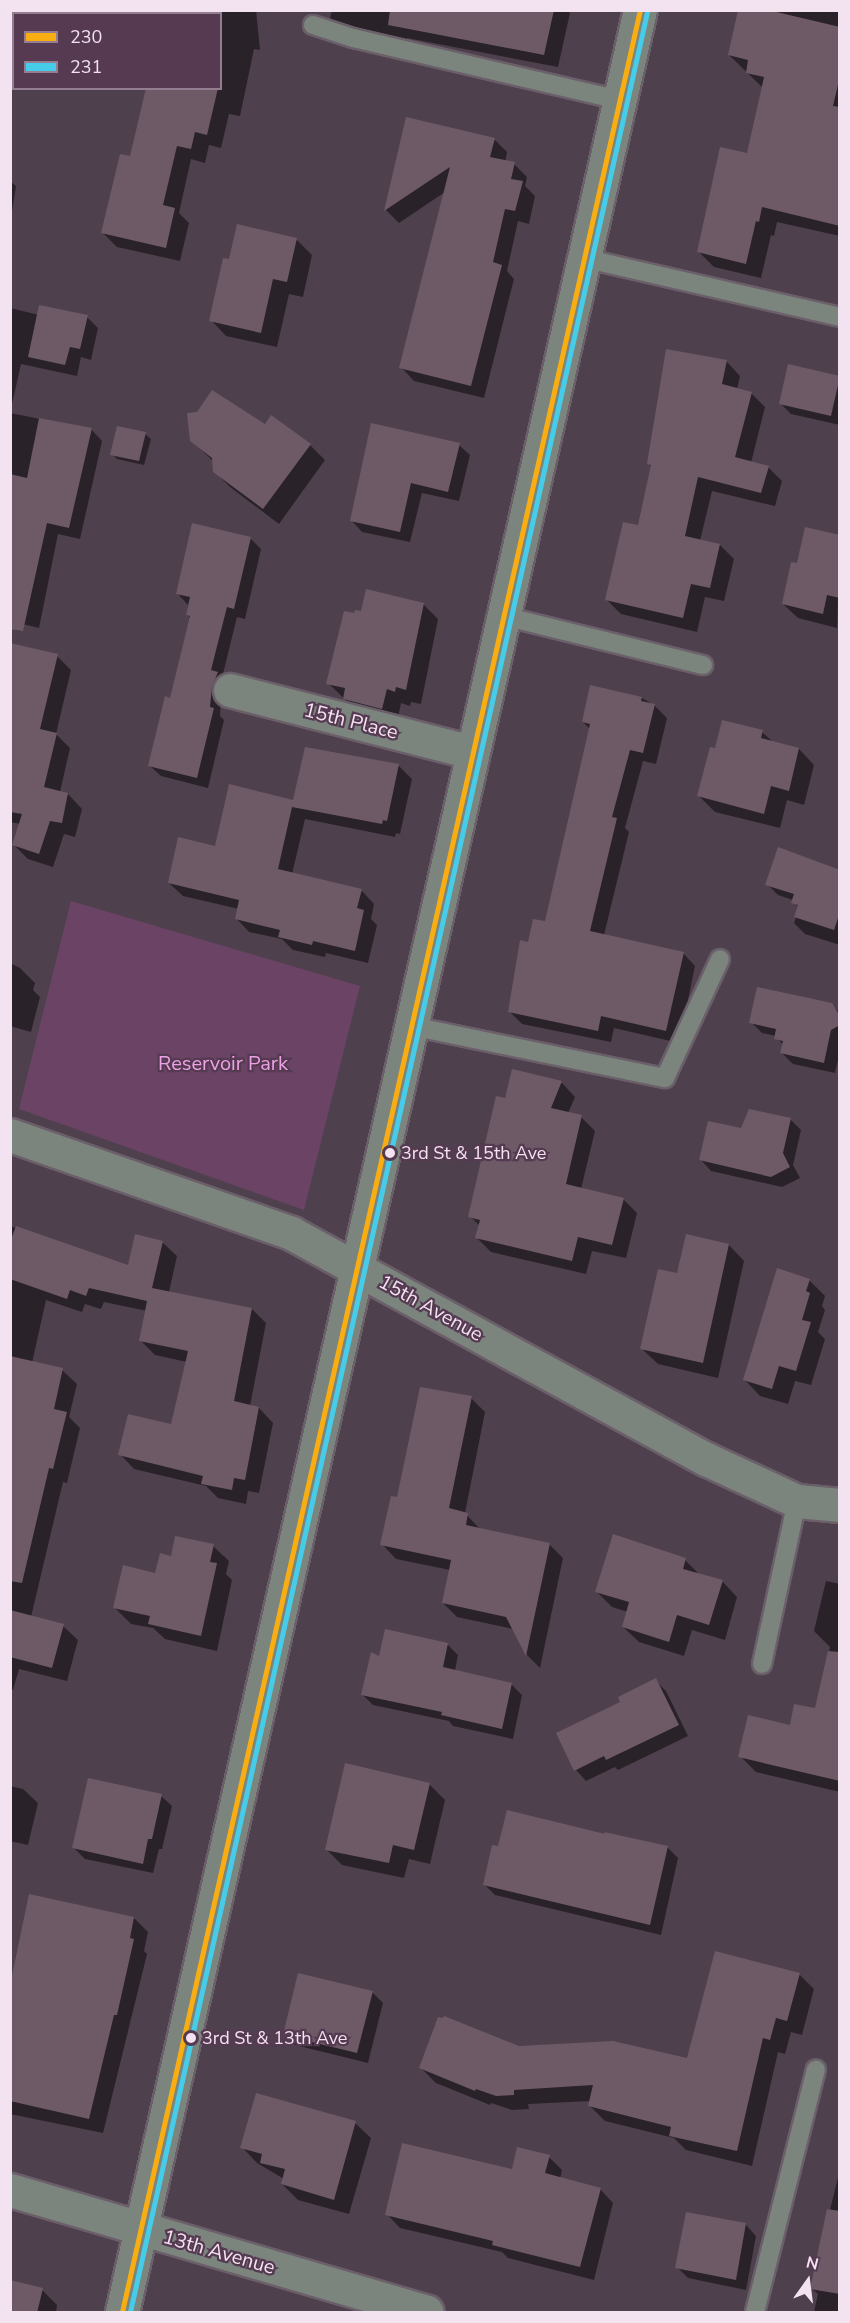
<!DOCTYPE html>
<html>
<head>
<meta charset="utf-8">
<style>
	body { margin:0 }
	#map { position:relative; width:850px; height:2323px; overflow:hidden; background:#4f404d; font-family:"Nunito Sans",sans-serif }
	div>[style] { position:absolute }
	.green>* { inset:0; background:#6a4365 }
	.shadow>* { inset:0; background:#0007 }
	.building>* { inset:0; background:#6e5a66 }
	.roads { filter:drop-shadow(2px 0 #6b5f6a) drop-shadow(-2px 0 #6b5f6a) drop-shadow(0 2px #6b5f6a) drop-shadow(0 -2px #6b5f6a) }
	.service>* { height:18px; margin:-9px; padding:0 9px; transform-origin:9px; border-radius:9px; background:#7b857d }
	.minor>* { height:33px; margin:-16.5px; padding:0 16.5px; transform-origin:16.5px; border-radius:16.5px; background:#7b857d }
	.tertiary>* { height:33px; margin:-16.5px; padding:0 16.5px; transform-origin:16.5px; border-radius:16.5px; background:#7b857d }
	.bus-1>* { height:4.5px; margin:-2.25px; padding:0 2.25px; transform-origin:2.25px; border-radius:2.25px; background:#f8ad13 }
	.bus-2>* { height:4.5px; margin:-2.25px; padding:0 2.25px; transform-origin:2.25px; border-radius:2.25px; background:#46cce9 }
	.dots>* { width:16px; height:16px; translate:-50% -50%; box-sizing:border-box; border:3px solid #553a52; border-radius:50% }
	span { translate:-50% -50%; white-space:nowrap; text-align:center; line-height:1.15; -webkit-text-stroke:4.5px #553a52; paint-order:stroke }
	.bus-label { font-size:18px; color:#f3e2f0 }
	.left { translate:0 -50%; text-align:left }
	.street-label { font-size:20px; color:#f3e2f0 }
	.park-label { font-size:20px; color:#eca2e4 }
	.frame { position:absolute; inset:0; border:12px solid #f3e2f0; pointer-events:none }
	.legend { position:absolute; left:12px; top:12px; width:210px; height:78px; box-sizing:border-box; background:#553a52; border:2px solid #947d91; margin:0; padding:8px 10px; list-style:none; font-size:18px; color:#f3e2f0 }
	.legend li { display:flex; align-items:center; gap:12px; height:30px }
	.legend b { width:30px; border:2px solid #947d91 }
	.north { position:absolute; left:778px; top:2251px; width:60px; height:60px; -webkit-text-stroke:4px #553a52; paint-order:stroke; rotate:14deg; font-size:16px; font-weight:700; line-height:24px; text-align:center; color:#f3e2f0 }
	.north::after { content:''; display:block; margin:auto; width:21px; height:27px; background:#f3e2f0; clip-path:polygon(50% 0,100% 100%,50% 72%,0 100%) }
</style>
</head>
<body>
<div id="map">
	<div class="green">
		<div style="clip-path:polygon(71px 901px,360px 986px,304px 1210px,19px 1109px)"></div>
	</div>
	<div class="shadow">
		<div style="clip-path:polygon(10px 10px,88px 10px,87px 14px,14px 14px,14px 35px,10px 33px)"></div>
		<div style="clip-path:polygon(166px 10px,256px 10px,260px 50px,254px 49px,240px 116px,229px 114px,221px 148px,209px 145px,205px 163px,191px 159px,179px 213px,189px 223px,180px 261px,117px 247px,103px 233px,131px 158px,175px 88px,220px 88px,220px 14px,167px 14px)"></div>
		<div style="clip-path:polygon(332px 10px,567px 10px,570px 13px,558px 67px,407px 38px,404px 48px,343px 31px,330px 18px)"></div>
		<div style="clip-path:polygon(739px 10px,840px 10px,840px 236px,777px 222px,774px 236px,771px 235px,761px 278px,714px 267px,699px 252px,748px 155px,762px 87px,729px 55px)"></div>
		<div style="clip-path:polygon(407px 119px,494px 139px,507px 152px,505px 162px,514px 164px,527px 177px,525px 186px,535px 196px,529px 224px,518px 221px,507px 271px,514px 279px,484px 398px,414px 381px,401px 367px,445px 192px,399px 223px,386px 210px)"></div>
		<div style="clip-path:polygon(10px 181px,16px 186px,10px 224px)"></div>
		<div style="clip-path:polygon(297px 240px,312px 255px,303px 297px,289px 294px,277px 347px,226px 336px,211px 320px,230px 261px)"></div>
		<div style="clip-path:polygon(10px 308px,39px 315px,87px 317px,98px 328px,91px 360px,81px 357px,77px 376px,21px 364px,10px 413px)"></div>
		<div style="clip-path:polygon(726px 361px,740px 376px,737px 389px,751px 393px,765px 407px,751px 463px,768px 467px,782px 481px,775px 506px,712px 491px,700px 541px,720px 545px,734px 559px,724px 601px,705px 597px,697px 632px,621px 614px,607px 600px,640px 527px,652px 467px,649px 464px)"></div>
		<div style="clip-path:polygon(839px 377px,840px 425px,791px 414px,780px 403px)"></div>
		<div style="clip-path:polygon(10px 413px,91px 429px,102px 441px,80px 539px,58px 534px,39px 628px,10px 621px)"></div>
		<div style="clip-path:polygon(265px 426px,310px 445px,325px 460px,279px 524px,230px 487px,214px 471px,213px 461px,191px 440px)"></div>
		<div style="clip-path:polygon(145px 434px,151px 439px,144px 465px,117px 459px,112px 454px)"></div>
		<div style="clip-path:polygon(459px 445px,470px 455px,459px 501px,422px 493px,410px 542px,362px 532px,352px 521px)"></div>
		<div style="clip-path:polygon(840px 537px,837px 628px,798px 618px,783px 604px,798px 565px)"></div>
		<div style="clip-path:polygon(250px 538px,261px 549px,245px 619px,237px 617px,222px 678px,220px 716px,224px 720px,208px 788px,161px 776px,150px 766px,171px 699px,191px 618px,187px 615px,188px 605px,178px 594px)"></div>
		<div style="clip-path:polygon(423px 604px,438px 619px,421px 704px,411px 702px,410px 706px,401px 703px,397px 723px,359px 713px,328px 683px,362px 613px)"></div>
		<div style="clip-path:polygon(10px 645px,57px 656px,71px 670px,56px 734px,70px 748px,60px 792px,68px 794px,82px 809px,75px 837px,64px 834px,53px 867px,28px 859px,14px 845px,21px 824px,10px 822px)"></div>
		<div style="clip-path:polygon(642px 698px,654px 705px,667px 718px,656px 764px,643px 761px,625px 828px,629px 832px,604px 935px,683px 953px,695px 966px,679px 1043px,614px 1028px,611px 1042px,522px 1024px,509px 1011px,530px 943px,546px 923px,590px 729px,583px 722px)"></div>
		<div style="clip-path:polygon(762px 732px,774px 743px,799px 749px,814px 765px,804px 805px,787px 800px,780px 828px,715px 812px,699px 796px,716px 750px)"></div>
		<div style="clip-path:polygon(398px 765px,412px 779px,400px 834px,396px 833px,395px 837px,305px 819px,292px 874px,361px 890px,374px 904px,371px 919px,377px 925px,368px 963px,326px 953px,325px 957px,293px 950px,282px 939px,249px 932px,236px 918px,239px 909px,183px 896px,169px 883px,217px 848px,294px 802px)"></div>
		<div style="clip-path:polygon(840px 870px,840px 945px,805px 934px,794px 923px,799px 908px,793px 900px,778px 895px,767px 884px)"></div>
		<div style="clip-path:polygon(10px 963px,20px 968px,35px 983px,33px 990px,40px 997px,31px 1032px,10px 1026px)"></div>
		<div style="clip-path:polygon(832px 1005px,840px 1013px,840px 1051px,835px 1073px,793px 1064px,782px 1053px,784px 1046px,776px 1036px,762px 1033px,751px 1022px)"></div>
		<div style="clip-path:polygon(513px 1071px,562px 1083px,575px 1097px,568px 1113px,581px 1117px,595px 1131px,581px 1189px,623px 1199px,637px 1213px,626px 1258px,592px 1251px,586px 1274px,491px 1252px,477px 1238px,480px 1226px,470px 1216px)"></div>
		<div style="clip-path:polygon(745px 1119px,790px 1119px,801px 1130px,793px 1165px,800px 1178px,782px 1187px,711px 1171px,701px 1160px,742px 1130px)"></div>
		<div style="clip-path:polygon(10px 1226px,129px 1267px,162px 1242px,177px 1256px,169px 1292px,252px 1309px,266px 1323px,250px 1406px,259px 1408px,273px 1423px,259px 1493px,248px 1491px,246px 1504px,218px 1498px,206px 1486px,134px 1469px,120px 1454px,172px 1426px,187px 1362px,155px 1355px,141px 1341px,147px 1311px,104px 1302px,101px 1309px,85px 1304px,82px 1312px,46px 1300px,32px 1363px,62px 1370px,77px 1384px,69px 1417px,80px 1428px,67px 1483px,63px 1482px,31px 1617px,63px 1626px,78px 1640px,67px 1681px,19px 1669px,13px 1690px,10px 1689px)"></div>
		<div style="clip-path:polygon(729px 1245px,744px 1261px,718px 1378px,658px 1364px,642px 1349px,678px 1275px)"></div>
		<div style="clip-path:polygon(809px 1280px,825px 1296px,822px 1306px,825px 1310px,818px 1332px,825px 1339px,811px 1385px,795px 1381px,788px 1404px,760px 1396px,745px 1380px)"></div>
		<div style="clip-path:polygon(471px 1398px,485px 1412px,465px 1513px,481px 1530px,549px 1544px,563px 1558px,540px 1668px,527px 1655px,513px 1629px,457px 1617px,443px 1603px,450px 1570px,396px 1559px,382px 1544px,399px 1499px)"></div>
		<div style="clip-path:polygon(213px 1546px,229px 1561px,226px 1574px,232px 1580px,217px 1651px,165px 1639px,153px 1628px,131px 1624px,115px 1608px,172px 1558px)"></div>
		<div style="clip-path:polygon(685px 1560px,700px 1575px,722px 1581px,737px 1597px,725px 1640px,692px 1630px,684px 1656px,639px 1642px,623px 1627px,628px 1612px,612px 1607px,597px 1592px)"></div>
		<div style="clip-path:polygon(826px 1581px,840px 1584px,840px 1792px,756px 1772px,740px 1756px,816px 1710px,830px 1647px,814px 1631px)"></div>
		<div style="clip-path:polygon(448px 1645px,458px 1655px,455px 1671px,511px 1684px,522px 1695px,513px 1739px,453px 1726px,449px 1721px,373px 1705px,363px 1695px,380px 1658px)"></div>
		<div style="clip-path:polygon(655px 1680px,666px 1691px,688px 1736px,618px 1770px,615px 1767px,586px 1781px,576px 1770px,622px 1702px)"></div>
		<div style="clip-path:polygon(429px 1784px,445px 1800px,430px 1864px,409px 1859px,404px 1878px,342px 1865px,326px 1849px)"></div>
		<div style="clip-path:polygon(10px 1786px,23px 1789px,38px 1803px,28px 1845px,10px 1841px)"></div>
		<div style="clip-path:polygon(161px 1796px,172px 1806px,162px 1849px,159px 1849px,153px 1873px,85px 1859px,74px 1848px)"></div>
		<div style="clip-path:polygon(608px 1836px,667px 1847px,678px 1858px,661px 1935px,495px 1895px,484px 1884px,499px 1848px)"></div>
		<div style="clip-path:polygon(134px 1918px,148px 1932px,144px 1951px,147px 1954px,103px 2133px,10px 2114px,10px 1984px)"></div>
		<div style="clip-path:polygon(799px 1974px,814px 1989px,802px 2035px,791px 2032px,785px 2054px,778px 2052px,752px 2166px,686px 2150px,674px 2138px,605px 2121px,590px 2106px,591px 2101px,528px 2104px,529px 2109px,512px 2110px,491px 2103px,490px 2105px,436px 2083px,421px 2068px,519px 2048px,689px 2060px)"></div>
		<div style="clip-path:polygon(372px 1992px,383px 2003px,368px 2063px,295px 2045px,285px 2034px)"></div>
		<div style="clip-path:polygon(355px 2123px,371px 2138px,349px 2214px,298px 2200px,282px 2184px,284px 2179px,257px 2163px,242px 2147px)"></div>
		<div style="clip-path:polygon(549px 2157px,562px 2170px,560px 2179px,600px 2189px,613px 2203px,594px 2280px,508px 2258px,502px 2252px,400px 2228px,387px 2214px)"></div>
		<div style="clip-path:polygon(840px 2169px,840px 2312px,814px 2312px,818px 2294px,811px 2288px)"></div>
		<div style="clip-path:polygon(687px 2214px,746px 2225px,756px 2236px,746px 2290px,688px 2278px,677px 2267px)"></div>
		<div style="clip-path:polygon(42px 2290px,57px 2305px,56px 2312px,10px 2312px)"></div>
	</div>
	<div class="building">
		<div style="clip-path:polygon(390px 10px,554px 10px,544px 55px,388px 25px)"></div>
		<div style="clip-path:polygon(738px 10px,768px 10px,840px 27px,840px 76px,833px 106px,840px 107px,840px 226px,762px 207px,759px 222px,756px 221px,746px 264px,697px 252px,720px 147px,747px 153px,764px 77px,746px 73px,748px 60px,728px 55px)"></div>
		<div style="clip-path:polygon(146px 88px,218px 88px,207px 135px,195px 132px,191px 149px,177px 146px,163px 205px,175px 208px,166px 248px,101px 233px,120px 154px,130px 156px)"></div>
		<div style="clip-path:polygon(406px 117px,495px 138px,490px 157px,515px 162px,511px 179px,523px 181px,515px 211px,505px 209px,493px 262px,502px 265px,471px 386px,399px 368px,450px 167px,384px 211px)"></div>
		<div style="clip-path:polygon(237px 224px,297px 238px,287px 282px,273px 279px,261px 333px,209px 321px,223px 258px,229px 259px)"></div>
		<div style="clip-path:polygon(39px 305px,88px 315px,80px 349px,70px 347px,65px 365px,28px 357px)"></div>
		<div style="clip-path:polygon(666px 349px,727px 360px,722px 384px,752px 392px,735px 457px,769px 466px,761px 493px,698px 477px,685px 536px,720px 544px,710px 588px,691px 584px,683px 618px,605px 600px,623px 522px,638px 525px,651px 465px,647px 464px)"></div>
		<div style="clip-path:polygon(788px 364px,840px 376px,831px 416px,779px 404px)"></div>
		<div style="clip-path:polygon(212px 390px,265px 424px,271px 415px,311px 444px,263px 509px,213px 472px,212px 458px,190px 441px,187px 413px,197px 412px)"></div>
		<div style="clip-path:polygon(39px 418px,92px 428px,69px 528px,47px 523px,23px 631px,10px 629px,10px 474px,27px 478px)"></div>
		<div style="clip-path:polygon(371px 423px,460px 443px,448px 492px,411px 483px,400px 532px,350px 521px)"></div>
		<div style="clip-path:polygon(117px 426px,146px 432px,139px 461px,110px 455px)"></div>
		<div style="clip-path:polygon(192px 523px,251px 537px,234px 609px,227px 607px,211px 670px,218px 672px,212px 686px,210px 707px,214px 708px,197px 778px,148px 766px,165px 696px,170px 698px,190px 616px,186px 615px,190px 597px,176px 594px)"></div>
		<div style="clip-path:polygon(805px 527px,840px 535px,840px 598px,827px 595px,823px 614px,782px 604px,791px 562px,797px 563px)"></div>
		<div style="clip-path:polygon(366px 589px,424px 603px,406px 690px,396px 687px,395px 692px,387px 689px,382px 709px,343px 699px,345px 688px,326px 684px,344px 611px,354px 613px,355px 610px,361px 611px)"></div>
		<div style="clip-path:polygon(10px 643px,58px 654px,40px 729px,57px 733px,44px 787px,68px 793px,62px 823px,50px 821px,39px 854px,12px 845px,22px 814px,10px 812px)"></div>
		<div style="clip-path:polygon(590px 685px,642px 697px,641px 701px,655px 704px,643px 753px,630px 750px,612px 817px,617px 818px,590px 931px,684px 952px,666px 1031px,601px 1016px,598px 1031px,508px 1012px,520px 940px,528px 942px,533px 919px,545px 921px,590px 724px,582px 722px)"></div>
		<div style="clip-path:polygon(722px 720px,763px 730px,761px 738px,799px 748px,789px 791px,771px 786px,764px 814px,697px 796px,710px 747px,715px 748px)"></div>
		<div style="clip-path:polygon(305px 747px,399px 764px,387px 821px,383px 820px,382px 824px,292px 807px,278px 869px,362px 889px,357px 908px,364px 910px,355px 951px,313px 941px,312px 945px,278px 937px,280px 930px,235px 919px,239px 900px,168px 883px,178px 837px,215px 846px,229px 784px,293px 800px)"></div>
		<div style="clip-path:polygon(778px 847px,840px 870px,840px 912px,834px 930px,794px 917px,798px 905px,791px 903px,794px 894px,765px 885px)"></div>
		<div style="clip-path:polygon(757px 987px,832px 1003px,840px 1016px,840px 1025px,831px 1030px,824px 1063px,780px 1053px,783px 1041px,774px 1039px,776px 1029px,749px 1023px)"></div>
		<div style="clip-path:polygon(512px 1069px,562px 1081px,551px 1108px,582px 1115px,566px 1184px,624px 1198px,612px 1245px,578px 1237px,572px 1261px,475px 1238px,480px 1220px,468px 1217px,496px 1096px,505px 1098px)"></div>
		<div style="clip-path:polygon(749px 1109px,791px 1118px,783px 1153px,790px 1167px,771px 1177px,699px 1160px,708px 1121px,741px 1128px)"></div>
		<div style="clip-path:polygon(16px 1226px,128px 1265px,135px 1234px,163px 1241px,152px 1288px,252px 1308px,234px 1401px,259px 1407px,245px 1480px,234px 1478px,232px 1490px,201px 1484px,203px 1476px,118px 1455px,128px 1414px,171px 1424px,188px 1351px,139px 1341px,147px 1301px,89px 1288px,86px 1296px,70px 1290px,67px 1299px,10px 1279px,10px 1242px)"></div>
		<div style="clip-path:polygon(686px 1234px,729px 1244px,703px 1363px,640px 1349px,658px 1269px,677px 1273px)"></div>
		<div style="clip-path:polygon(777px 1268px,810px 1279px,806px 1291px,810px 1293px,802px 1320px,811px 1322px,796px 1371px,779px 1366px,772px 1389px,743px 1380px)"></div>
		<div style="clip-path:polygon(10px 1356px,63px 1368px,54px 1409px,67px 1412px,53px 1469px,49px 1468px,22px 1583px,10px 1581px)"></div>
		<div style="clip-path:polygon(420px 1387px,472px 1396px,449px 1508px,468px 1513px,466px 1525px,550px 1543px,526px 1656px,506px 1617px,442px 1603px,451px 1560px,380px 1545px,391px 1496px,397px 1497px)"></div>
		<div style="clip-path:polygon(613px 1534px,686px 1558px,683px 1569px,723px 1580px,709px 1625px,677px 1615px,669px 1642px,622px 1627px,629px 1602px,595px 1592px)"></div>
		<div style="clip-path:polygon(175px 1536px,214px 1544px,210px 1562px,217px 1563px,201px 1636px,148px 1624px,150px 1616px,113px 1608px,123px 1565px,155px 1573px,160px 1553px,171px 1556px)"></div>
		<div style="clip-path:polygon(10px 1610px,64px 1624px,52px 1668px,10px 1657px)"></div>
		<div style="clip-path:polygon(385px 1629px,448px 1643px,443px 1667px,512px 1683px,502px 1729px,441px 1715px,442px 1712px,361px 1695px,371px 1652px,379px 1656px)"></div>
		<div style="clip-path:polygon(828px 1651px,840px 1652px,840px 1781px,738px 1757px,748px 1715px,790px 1725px,794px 1704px,815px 1708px)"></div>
		<div style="clip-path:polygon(656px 1678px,679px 1725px,606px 1760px,604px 1756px,574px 1771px,556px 1733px,620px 1702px,618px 1697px)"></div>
		<div style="clip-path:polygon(345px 1763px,430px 1783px,414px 1850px,393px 1845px,389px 1863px,325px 1850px)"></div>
		<div style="clip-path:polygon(88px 1778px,162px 1794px,152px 1839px,148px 1839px,143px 1864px,72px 1848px)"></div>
		<div style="clip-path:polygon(507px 1810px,605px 1834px,604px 1832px,668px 1846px,650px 1925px,483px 1885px,492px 1845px,498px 1846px)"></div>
		<div style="clip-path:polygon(29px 1894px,134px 1917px,130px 1938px,134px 1939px,117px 2015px,114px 2015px,89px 2119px,10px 2101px,10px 1985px)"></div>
		<div style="clip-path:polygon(715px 1951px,800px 1973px,787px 2021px,776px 2018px,770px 2040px,763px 2038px,737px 2151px,669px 2136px,671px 2127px,588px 2106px,593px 2085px,514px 2090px,514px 2095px,496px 2096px,476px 2089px,475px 2091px,419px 2068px,438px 2017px,443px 2018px,444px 2016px,519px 2046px,613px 2041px,687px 2058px)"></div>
		<div style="clip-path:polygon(298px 1973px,373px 1991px,357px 2053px,283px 2035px)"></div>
		<div style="clip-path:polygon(256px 2093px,356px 2121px,334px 2200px,281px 2184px,285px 2169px,260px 2163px,262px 2154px,240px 2148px)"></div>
		<div style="clip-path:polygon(402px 2143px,512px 2169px,517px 2147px,550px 2155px,545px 2173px,601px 2188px,580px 2267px,492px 2245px,493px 2241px,385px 2215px)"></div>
		<div style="clip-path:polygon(827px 2209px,840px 2211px,840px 2294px,810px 2289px)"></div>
		<div style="clip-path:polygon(686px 2212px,746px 2223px,736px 2280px,675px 2268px)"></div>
		<div style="clip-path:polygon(10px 2280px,43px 2288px,37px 2313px,10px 2313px)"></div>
	</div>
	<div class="roads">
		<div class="service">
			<div style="left:313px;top:25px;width:42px;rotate:18deg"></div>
			<div style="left:353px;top:38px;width:273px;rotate:13.1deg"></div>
			<div style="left:583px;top:258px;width:264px;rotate:12.9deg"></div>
			<div style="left:503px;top:616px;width:206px;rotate:13.8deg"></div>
			<div style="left:411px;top:1026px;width:259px;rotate:11.6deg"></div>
			<div style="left:665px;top:1078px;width:131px;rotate:-65.2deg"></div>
			<div style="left:762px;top:1664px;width:167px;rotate:-77.9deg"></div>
			<div style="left:755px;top:2312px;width:250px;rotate:-75.9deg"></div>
		</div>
		<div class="minor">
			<div style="left:230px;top:690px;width:250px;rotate:14.4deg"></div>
			<div style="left:10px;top:2190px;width:434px;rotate:16.3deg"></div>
		</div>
		<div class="tertiary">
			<div style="left:10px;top:1135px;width:298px;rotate:19.2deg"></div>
			<div style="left:291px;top:1233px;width:473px;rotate:28.6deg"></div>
			<div style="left:706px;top:1459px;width:100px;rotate:24.8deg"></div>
			<div style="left:797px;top:1501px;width:43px;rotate:5.3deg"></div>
			<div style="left:122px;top:2312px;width:2360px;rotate:-77.32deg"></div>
		</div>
	</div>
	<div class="bus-1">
		<div style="left:122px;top:2312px;width:2360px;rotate:-77.32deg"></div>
	</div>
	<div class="bus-2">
		<div style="left:130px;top:2312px;width:2357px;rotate:-77.33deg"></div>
	</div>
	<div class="dots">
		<div style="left:390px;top:1153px;background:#f3e2f0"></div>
		<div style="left:191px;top:2038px;background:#f3e2f0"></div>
	</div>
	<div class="bus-label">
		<span class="left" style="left:401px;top:1153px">3rd St &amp; 15th Ave</span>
		<span class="left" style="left:202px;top:2038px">3rd St &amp; 13th Ave</span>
	</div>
	<div class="street-label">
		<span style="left:351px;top:721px;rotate:14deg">15th Place</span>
		<span style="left:431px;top:1308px;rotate:29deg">15th Avenue</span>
		<span style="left:219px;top:2252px;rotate:16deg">13th Avenue</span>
	</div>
	<div class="park-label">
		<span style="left:223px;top:1063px">Reservoir Park</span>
	</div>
	<div class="frame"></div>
	<ul class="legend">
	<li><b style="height:8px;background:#f8ad13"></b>230</li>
	<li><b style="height:8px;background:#46cce9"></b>231</li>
	</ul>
	<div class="north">N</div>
</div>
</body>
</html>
